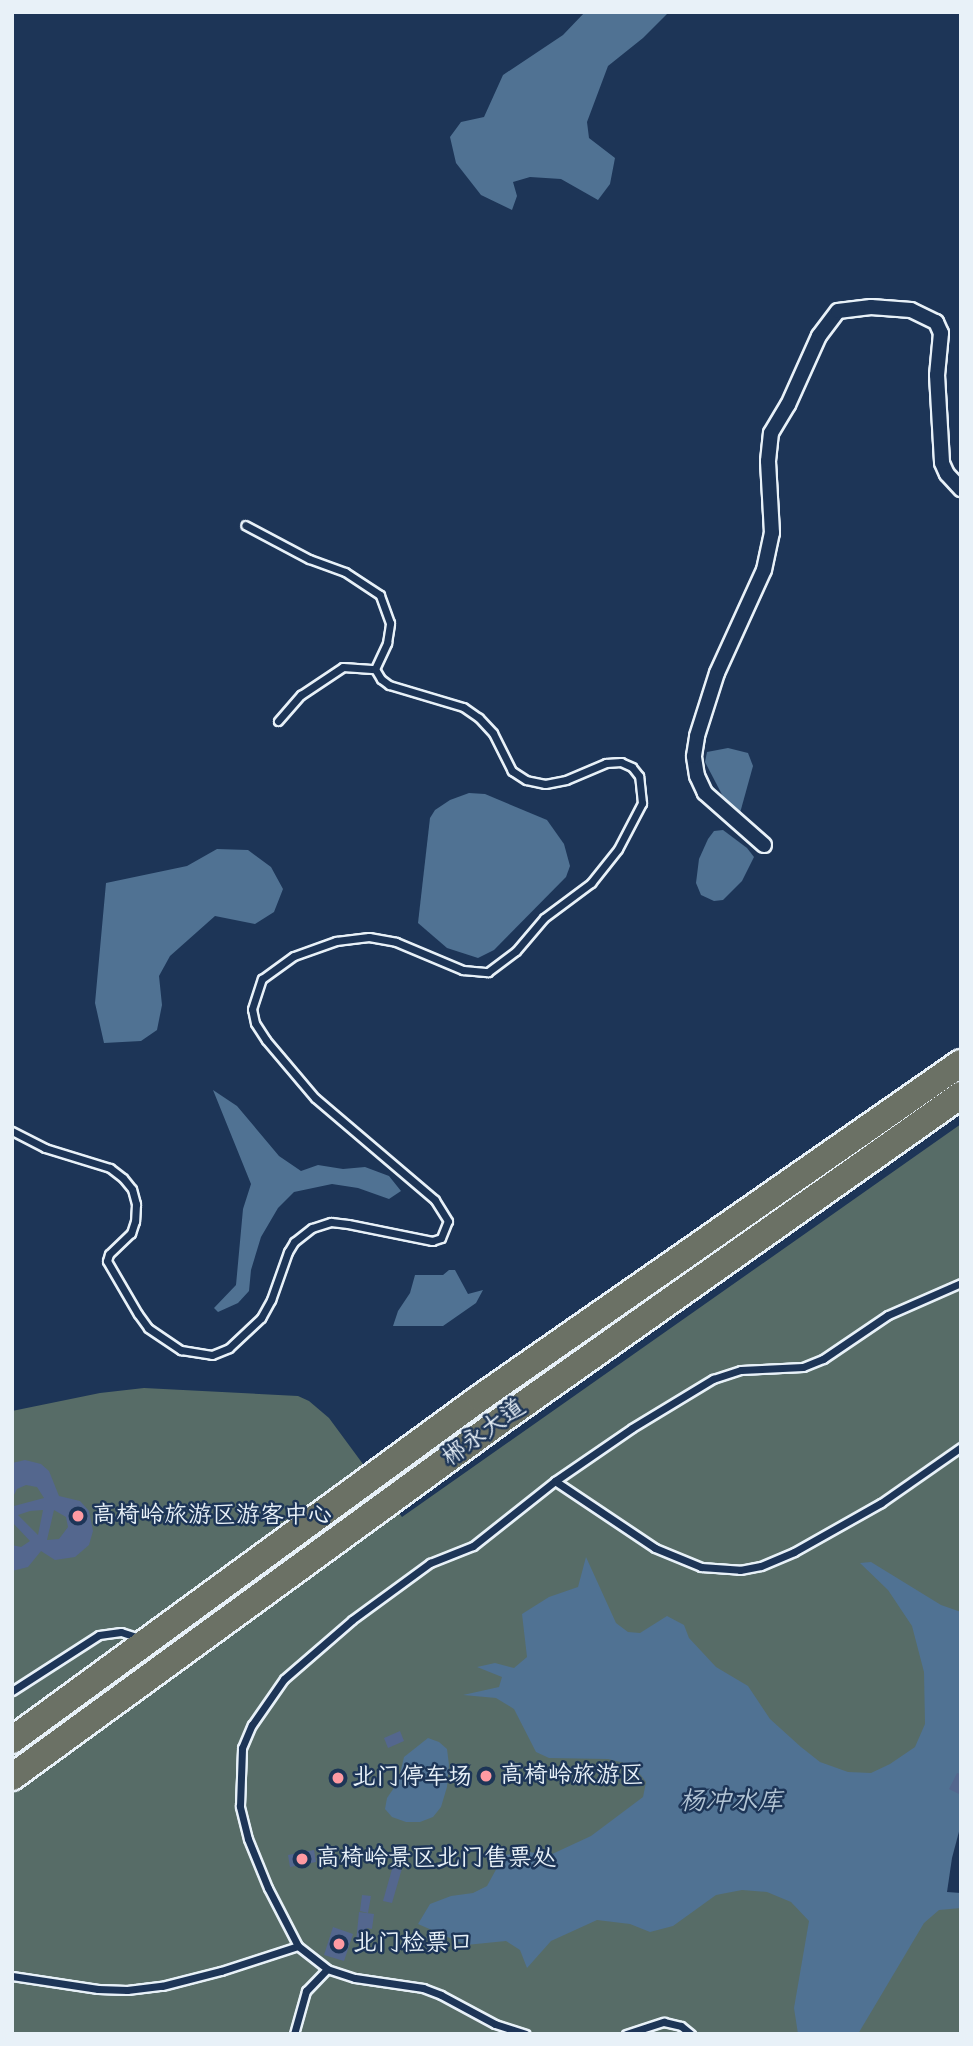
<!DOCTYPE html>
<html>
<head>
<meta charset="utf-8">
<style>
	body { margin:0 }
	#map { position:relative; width:973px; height:2046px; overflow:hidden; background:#1d3557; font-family:Mynerve,"LXGW WenKai TC",sans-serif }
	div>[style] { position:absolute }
	.green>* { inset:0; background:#576c67 }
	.water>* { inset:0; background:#507293 }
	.pier>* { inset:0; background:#1d3557 }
	.building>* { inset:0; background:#54678e }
	.roads { filter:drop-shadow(2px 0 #e8f1f8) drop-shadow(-2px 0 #e8f1f8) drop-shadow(0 2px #e8f1f8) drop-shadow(0 -2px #e8f1f8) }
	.lane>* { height:7px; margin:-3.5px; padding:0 3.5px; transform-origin:3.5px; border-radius:3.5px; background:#1d3557 }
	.street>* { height:14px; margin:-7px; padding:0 7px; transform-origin:7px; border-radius:7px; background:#1d3557 }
	.highway>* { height:26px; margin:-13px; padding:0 13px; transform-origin:13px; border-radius:13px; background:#6b7165 }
	.dots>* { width:19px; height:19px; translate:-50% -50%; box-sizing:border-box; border:4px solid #1d3557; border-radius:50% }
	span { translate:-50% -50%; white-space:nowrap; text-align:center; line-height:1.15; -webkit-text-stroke:5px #1d3557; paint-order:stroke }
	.street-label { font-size:24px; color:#e8f1f8 }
	.poi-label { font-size:24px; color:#e8f1f8 }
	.left { translate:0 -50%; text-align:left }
	.water-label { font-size:26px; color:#b3c5d5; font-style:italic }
	.frame { position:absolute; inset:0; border:14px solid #e8f1f8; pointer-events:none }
</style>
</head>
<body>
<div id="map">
	<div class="green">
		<div style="clip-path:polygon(961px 1124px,961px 2034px,12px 2034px,12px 1411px,100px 1393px,144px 1388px,298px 1396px,309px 1401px,329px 1418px,402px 1517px)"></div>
	</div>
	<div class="water">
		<div style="clip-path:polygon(585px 12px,669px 12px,643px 38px,608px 66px,587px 122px,589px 138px,615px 158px,610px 184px,598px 200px,561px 179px,530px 177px,513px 182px,517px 196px,512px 210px,481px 195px,456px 163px,450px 137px,461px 122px,484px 117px,503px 75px,563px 35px)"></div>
		<div style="clip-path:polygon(728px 748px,748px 753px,753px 766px,740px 813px,735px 813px,729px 808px,705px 762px,707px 752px)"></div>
		<div style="clip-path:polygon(469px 793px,485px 794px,547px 820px,564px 844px,570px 866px,566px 877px,494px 950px,478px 958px,447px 948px,418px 923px,430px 818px,435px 810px,450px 800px)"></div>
		<div style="clip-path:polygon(723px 830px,747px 848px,754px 857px,742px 881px,723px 900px,714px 901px,701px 895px,696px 883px,699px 859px,708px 839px,714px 831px)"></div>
		<div style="clip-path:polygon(217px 849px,248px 850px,271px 867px,283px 889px,274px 912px,255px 924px,215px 916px,170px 956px,159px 976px,162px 1005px,157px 1030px,141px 1041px,104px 1043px,95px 1003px,106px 883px,187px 866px)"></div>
		<div style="clip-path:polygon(213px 1090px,237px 1106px,279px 1156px,301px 1171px,318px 1165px,343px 1169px,365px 1167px,389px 1176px,401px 1191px,389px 1199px,358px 1188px,332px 1184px,294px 1192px,278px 1208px,261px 1237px,251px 1270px,249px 1291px,238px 1303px,218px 1312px,214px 1308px,236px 1285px,243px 1209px,251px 1184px)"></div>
		<div style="clip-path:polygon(449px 1270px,455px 1270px,468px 1294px,483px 1290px,476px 1303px,443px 1326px,393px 1326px,398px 1311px,410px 1293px,415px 1275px,443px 1275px)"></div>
		<div style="clip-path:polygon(586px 1557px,616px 1623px,628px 1632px,640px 1633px,667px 1616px,684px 1625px,689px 1638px,716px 1667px,748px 1686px,770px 1719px,801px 1747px,820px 1762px,848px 1772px,871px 1773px,890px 1764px,915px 1747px,925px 1724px,924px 1672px,912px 1626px,888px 1590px,860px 1563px,871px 1562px,941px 1605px,961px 1612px,961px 1908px,939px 1910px,924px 1923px,858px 2034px,798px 2034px,794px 2008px,809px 1921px,791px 1902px,767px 1892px,742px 1890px,716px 1895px,673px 1926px,650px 1932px,630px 1924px,597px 1920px,551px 1941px,527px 1968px,520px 1950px,506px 1941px,466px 1945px,418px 1924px,430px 1904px,451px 1896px,473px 1893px,487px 1886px,504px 1855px,529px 1852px,550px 1855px,591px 1836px,643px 1797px,646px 1782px,633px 1765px,608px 1759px,549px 1758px,536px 1752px,514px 1709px,496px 1698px,463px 1695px,499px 1687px,502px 1677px,477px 1667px,495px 1663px,514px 1668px,527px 1657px,522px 1614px,549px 1597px,578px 1587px)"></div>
		<div style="clip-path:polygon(428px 1738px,439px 1742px,447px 1749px,449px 1765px,447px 1787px,441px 1807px,433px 1817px,420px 1822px,406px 1822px,392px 1817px,385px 1809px,387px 1798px,398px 1782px,404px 1757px)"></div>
	</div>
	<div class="pier">
		<div style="clip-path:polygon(961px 1824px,961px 1893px,947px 1892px,952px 1858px)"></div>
	</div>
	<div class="building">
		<div style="clip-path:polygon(evenodd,25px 1460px,41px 1464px,49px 1471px,59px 1496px,80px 1501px,89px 1511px,93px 1531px,89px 1545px,75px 1557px,55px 1560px,41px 1551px,28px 1567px,12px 1571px,12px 1545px,21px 1547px,30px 1541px,12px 1522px,12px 1502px,14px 1506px,44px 1498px,37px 1487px,26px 1485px,17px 1489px,12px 1499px,12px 1463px,25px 1460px,43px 1510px,38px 1535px,18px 1515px,30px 1511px,43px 1510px,25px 1460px,54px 1510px,66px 1517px,68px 1527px,59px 1539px,47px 1540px,54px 1510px)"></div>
		<div style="clip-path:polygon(400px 1731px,404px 1741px,388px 1748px,384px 1738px)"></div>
		<div style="clip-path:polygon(957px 1773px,961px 1774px,961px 1795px,949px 1789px)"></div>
		<div style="clip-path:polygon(314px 1850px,316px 1862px,290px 1867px,288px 1855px)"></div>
		<div style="clip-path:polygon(396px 1855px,405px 1858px,392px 1903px,383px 1901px)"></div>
		<div style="clip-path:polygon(362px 1895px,371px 1896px,368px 1913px,360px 1911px)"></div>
		<div style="clip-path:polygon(359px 1912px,374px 1914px,372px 1929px,367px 1928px,365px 1943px,356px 1942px)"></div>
		<div style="clip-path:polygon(333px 1927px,353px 1934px,344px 1961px,324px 1955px)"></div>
	</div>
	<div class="roads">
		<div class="lane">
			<div style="left:278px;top:721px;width:35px;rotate:-49deg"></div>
			<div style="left:301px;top:695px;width:50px;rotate:-33.7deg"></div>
			<div style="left:343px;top:667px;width:32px;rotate:4deg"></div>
			<div style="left:12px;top:1131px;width:37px;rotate:27deg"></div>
			<div style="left:45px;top:1148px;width:68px;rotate:17.1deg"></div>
			<div style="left:110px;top:1168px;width:16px;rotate:38deg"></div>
			<div style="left:123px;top:1178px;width:14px;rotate:51deg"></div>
			<div style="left:132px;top:1189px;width:16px;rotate:75deg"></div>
			<div style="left:136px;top:1204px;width:17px;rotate:93deg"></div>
			<div style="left:135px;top:1221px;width:13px;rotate:108deg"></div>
			<div style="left:131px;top:1233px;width:30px;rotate:136deg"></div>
			<div style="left:109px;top:1254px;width:7px;rotate:106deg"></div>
			<div style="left:107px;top:1261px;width:61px;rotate:59.7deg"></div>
			<div style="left:138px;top:1314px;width:17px;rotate:54deg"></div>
			<div style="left:148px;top:1328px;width:40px;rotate:34deg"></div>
			<div style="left:181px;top:1350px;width:31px;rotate:9deg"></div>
			<div style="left:212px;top:1355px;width:18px;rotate:-22deg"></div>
			<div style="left:229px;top:1348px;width:44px;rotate:-43.2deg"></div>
			<div style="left:261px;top:1318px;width:21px;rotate:-61deg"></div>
			<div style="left:271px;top:1300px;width:51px;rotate:-70.5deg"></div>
			<div style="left:288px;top:1252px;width:12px;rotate:-59deg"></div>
			<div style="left:294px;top:1242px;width:23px;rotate:-38deg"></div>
			<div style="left:312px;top:1228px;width:20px;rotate:-18deg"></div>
			<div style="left:331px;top:1222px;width:17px;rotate:7deg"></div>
			<div style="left:348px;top:1224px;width:86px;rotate:11.4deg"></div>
			<div style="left:432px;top:1241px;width:9px;rotate:-18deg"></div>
			<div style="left:441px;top:1238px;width:18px;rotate:-68deg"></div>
			<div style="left:448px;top:1221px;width:25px;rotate:-122deg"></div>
			<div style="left:435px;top:1200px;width:157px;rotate:-139.6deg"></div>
			<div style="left:315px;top:1098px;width:76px;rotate:-130.2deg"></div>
			<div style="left:266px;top:1040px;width:20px;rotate:-123deg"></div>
			<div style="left:255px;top:1023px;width:14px;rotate:-102deg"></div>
			<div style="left:252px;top:1009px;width:32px;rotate:-72deg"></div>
			<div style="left:262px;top:979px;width:39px;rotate:-36deg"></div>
			<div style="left:294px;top:956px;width:45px;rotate:-19.7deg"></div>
			<div style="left:336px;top:941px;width:33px;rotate:-7deg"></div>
			<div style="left:369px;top:937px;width:27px;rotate:10deg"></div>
			<div style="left:396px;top:942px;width:73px;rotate:22.7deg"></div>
			<div style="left:463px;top:970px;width:25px;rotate:5deg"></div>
			<div style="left:488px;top:972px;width:35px;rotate:-37deg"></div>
			<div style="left:516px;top:951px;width:43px;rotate:-49.7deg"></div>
			<div style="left:544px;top:918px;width:59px;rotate:-36.7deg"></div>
			<div style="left:591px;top:883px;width:43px;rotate:-51.5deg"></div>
			<div style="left:618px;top:849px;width:52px;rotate:-62.4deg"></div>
			<div style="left:642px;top:803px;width:27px;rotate:-96deg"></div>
			<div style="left:639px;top:776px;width:11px;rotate:-128deg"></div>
			<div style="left:632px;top:767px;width:12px;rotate:-156deg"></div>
			<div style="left:621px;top:762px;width:15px;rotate:176deg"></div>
			<div style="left:606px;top:763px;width:43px;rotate:157deg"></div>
			<div style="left:566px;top:780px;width:21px;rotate:169deg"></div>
			<div style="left:545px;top:784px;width:19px;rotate:-168deg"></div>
			<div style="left:526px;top:780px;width:17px;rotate:-147deg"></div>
			<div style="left:512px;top:771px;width:42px;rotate:-116.6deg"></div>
			<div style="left:493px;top:733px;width:21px;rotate:-133deg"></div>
			<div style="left:479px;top:718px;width:19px;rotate:-145deg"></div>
			<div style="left:463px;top:707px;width:77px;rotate:-163.4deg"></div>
			<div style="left:389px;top:685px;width:10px;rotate:-143deg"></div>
			<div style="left:381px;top:679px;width:12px;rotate:-121deg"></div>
			<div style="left:375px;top:669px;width:29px;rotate:-65deg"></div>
			<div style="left:387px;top:643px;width:20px;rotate:-81deg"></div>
			<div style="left:390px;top:623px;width:30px;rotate:-110deg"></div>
			<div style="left:380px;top:595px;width:42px;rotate:-146.7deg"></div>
			<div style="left:345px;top:572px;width:38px;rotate:-160deg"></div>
			<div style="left:309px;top:559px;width:72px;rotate:-152deg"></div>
			<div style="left:555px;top:1481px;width:120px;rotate:33.8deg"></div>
			<div style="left:655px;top:1548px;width:50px;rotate:22.4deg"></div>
			<div style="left:701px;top:1567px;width:39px;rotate:4deg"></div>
			<div style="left:740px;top:1570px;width:21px;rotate:-11deg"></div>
			<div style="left:761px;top:1566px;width:36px;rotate:-23deg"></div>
			<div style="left:794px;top:1552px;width:100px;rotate:-29.4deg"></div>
			<div style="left:881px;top:1503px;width:98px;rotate:-35deg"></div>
			<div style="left:12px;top:1691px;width:103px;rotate:-32.8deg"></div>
			<div style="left:99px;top:1635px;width:22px;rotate:-8deg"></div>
			<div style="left:121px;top:1632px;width:22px;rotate:18deg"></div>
			<div style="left:298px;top:1946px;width:65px;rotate:-117.3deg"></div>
			<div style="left:268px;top:1888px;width:53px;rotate:-112.2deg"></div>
			<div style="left:248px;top:1839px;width:34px;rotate:-104deg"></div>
			<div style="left:240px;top:1806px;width:58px;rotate:-88deg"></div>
			<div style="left:242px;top:1748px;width:25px;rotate:-67deg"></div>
			<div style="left:252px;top:1725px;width:56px;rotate:-55.2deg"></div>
			<div style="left:284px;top:1679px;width:90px;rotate:-40.9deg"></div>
			<div style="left:352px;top:1620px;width:97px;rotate:-36.2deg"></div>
			<div style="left:430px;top:1563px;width:46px;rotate:-21.6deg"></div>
			<div style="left:473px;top:1546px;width:105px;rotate:-38.4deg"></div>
			<div style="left:555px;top:1481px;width:93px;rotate:-34.5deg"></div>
			<div style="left:632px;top:1428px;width:95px;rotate:-31.2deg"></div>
			<div style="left:713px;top:1379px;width:29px;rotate:-18deg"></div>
			<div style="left:741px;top:1370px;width:62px;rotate:-2.8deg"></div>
			<div style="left:803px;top:1367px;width:22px;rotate:-22deg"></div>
			<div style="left:823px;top:1359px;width:78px;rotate:-34.1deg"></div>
			<div style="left:888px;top:1315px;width:80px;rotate:-23.7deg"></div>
			<div style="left:12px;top:1976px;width:87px;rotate:8.6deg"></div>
			<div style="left:98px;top:1989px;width:29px;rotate:2deg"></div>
			<div style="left:127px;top:1990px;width:35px;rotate:-7deg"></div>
			<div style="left:162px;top:1986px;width:61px;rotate:-14.3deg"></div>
			<div style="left:221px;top:1971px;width:81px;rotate:-18deg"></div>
			<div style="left:298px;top:1946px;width:37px;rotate:38deg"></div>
			<div style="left:327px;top:1969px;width:29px;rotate:18deg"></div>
			<div style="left:355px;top:1978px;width:69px;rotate:8.4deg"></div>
			<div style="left:423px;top:1988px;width:19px;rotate:21deg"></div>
			<div style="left:441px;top:1995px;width:61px;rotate:28.2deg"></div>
			<div style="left:495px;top:2024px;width:32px;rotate:18deg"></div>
			<div style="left:294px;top:2034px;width:45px;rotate:-74.4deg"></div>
			<div style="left:306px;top:1991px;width:30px;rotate:-46deg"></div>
			<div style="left:626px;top:2034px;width:40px;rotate:-18deg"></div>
			<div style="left:664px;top:2022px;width:17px;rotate:13deg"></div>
			<div style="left:681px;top:2026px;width:13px;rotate:39deg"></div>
		</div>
		<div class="street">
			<div style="left:764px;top:845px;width:79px;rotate:-138.6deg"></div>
			<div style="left:705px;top:793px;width:19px;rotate:-115deg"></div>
			<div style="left:697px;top:776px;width:20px;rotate:-99deg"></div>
			<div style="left:694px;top:756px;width:20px;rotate:-81deg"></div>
			<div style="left:697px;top:736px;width:66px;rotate:-72.4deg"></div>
			<div style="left:717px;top:673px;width:113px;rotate:-65.5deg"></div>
			<div style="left:764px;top:570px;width:38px;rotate:-78deg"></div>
			<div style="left:772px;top:533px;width:72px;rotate:-93.2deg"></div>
			<div style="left:768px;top:461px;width:28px;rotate:-84deg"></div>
			<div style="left:771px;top:433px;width:33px;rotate:-59deg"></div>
			<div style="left:788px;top:405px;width:76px;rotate:-65.8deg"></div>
			<div style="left:819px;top:336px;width:31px;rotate:-53deg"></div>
			<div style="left:838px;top:311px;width:33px;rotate:-7deg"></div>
			<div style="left:871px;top:307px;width:40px;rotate:4.3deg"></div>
			<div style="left:911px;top:310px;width:28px;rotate:26deg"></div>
			<div style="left:936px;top:322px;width:12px;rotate:66deg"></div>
			<div style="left:941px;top:333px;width:42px;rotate:95.4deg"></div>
			<div style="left:937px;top:375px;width:88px;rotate:86.7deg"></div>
			<div style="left:942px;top:463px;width:12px;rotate:66deg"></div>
			<div style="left:947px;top:474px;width:21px;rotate:47deg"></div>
		</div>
		<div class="highway">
			<div style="left:12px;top:1740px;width:580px;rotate:-36.16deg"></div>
			<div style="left:480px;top:1398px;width:586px;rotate:-34.86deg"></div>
			<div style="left:12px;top:1777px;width:604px;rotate:-36.11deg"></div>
			<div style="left:500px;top:1421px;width:565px;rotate:-35.27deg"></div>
		</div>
	</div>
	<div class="dots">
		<div style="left:78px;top:1516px;background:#ff9aa2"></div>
		<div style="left:486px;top:1776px;background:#ff9aa2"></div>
		<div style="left:338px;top:1778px;background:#ff9aa2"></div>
		<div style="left:302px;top:1859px;background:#ff9aa2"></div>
		<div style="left:339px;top:1944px;background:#ff9aa2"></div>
	</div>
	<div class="street-label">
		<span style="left:484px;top:1433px;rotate:-36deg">郴永大道</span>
	</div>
	<div class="poi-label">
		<span class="left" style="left:92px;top:1516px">高椅岭旅游区游客中心</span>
		<span class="left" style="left:500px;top:1776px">高椅岭旅游区</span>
		<span class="left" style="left:352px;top:1778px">北门停车场</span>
		<span class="left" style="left:316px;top:1859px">高椅岭景区北门售票处</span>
		<span class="left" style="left:353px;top:1944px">北门检票口</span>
	</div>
	<div class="water-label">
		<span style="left:731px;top:1803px">杨冲水库</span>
	</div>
	<div class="frame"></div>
</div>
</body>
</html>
